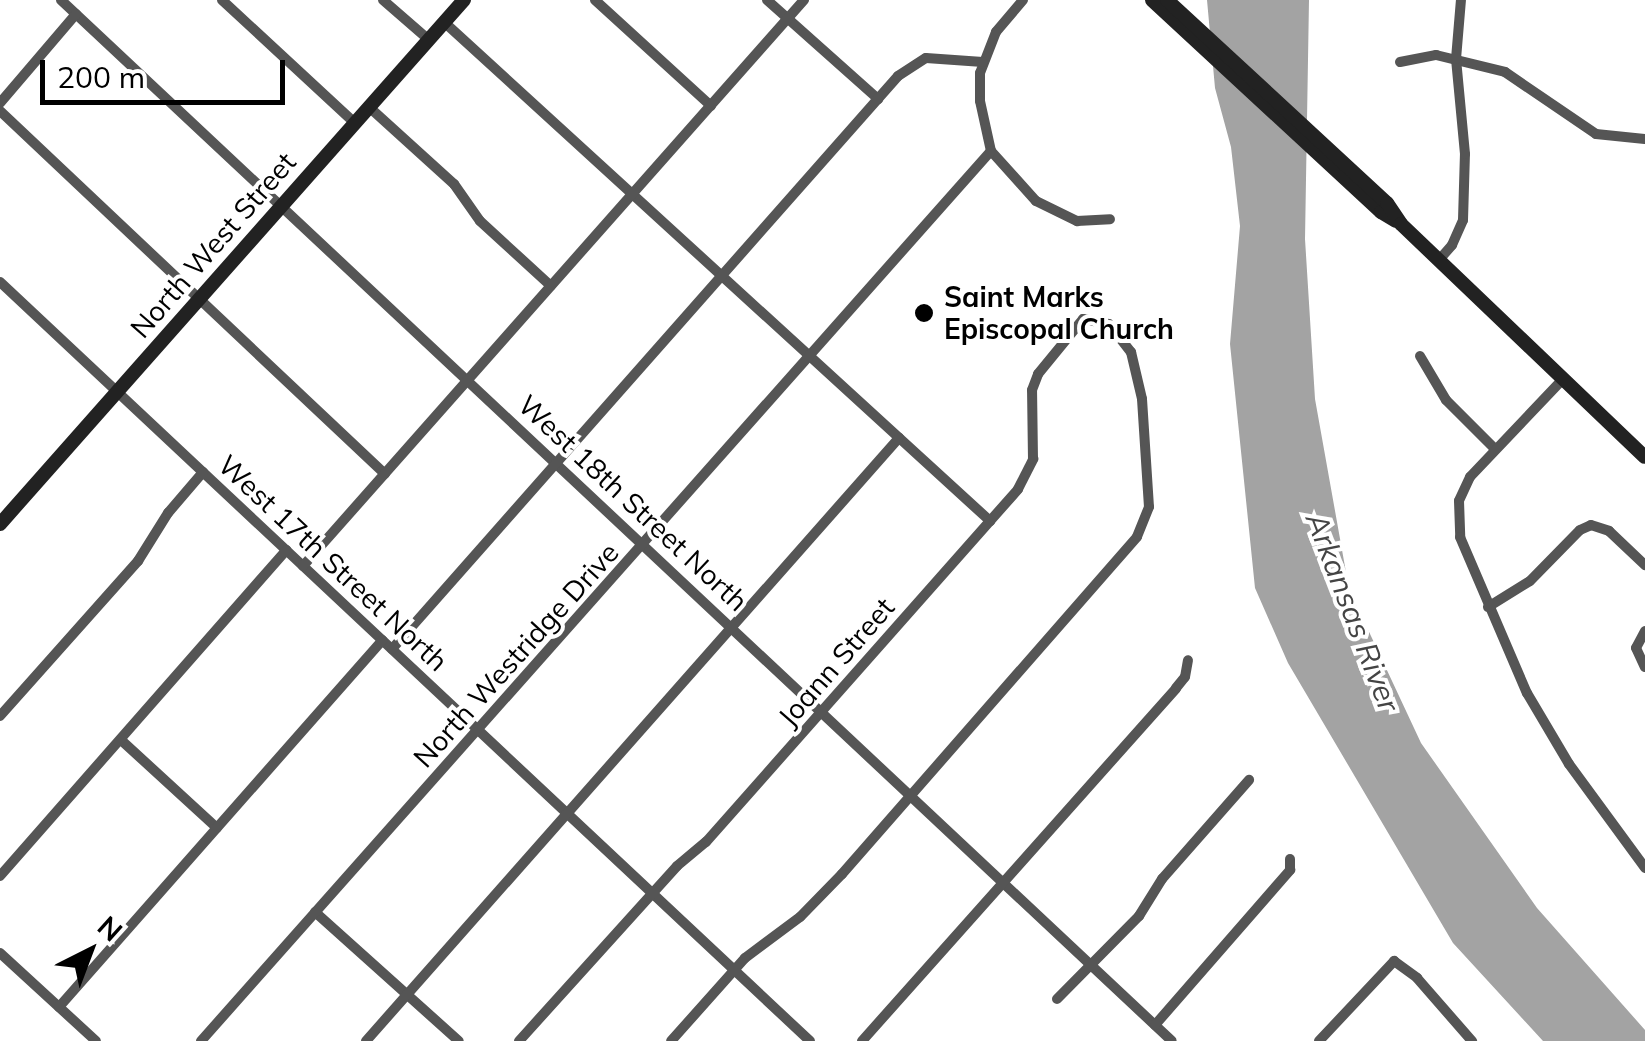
<!DOCTYPE html>
<html>
<head>
<meta charset="utf-8">
<style>
	body { margin:0 }
	#map { position:relative; width:1645px; height:1041px; overflow:hidden; background:#fff; font-family:Mulish,sans-serif }
	div>[style] { position:absolute }
	.water>* { inset:0; background:#a3a3a3 }
	.street>* { height:10px; margin:-5px; padding:0 5px; transform-origin:5px; border-radius:5px; background:#555 }
	.secondary>* { height:14px; margin:-7px; padding:0 7px; transform-origin:7px; border-radius:7px; background:#222 }
	.dots>* { width:28px; height:28px; translate:-50% -50%; box-sizing:border-box; border:5px solid #fff; border-radius:50% }
	span { translate:-50% -50%; white-space:nowrap; text-align:center; line-height:1.15; -webkit-text-stroke:8px #fff; paint-order:stroke }
	.street-label { font-size:28px; color:#000 }
	.poi-label { font-size:28px; color:#000; font-weight:700 }
	.left { translate:0 -50%; text-align:left }
	.water-label { font-size:30px; color:#444; font-style:italic }
	.north { position:absolute; left:40px; top:901px; width:100px; height:100px; -webkit-text-stroke:8px #fff; paint-order:stroke; rotate:42deg; font-size:28px; font-weight:700; line-height:40px; text-align:center; color:#000 }
	.north::after { content:''; display:block; margin:auto; width:35px; height:45px; background:#000; clip-path:polygon(50% 0,100% 100%,50% 72%,0 100%) }
	.scale { position:absolute; left:40px; top:60px; width:245px; height:45px; box-sizing:border-box; border:5px solid #000; border-top:0; padding-left:12px; font-size:30px; line-height:35px; white-space:nowrap; color:#000; -webkit-text-stroke:8px #fff; paint-order:stroke }
</style>
</head>
<body>
<div id="map">
	<div class="water">
		<div style="clip-path:polygon(1207px 0,1309px 0,1305px 239px,1315px 399px,1349px 589px,1421px 743px,1537px 908px,1645px 1030px,1645px 1041px,1543px 1041px,1453px 943px,1288px 663px,1255px 588px,1230px 344px,1240px 226px,1231px 147px,1215px 88px)"></div>
	</div>
	<div class="street">
		<div style="left:61px;top:0;width:1522px;rotate:43.14deg"></div>
		<div style="left:222px;top:0;width:181px;rotate:42.8deg"></div>
		<div style="left:383px;top:0;width:61px;rotate:41deg"></div>
		<div style="left:595px;top:0;width:157px;rotate:42.4deg"></div>
		<div style="left:767px;top:0;width:149px;rotate:41.7deg"></div>
		<div style="left:1023px;top:0;width:42px;rotate:130.2deg"></div>
		<div style="left:996px;top:32px;width:44px;rotate:111.3deg"></div>
		<div style="left:980px;top:73px;width:28px;rotate:90deg"></div>
		<div style="left:980px;top:101px;width:51px;rotate:77.6deg"></div>
		<div style="left:991px;top:151px;width:67px;rotate:48deg"></div>
		<div style="left:1036px;top:201px;width:46px;rotate:26deg"></div>
		<div style="left:1077px;top:221px;width:33px;rotate:-3deg"></div>
		<div style="left:444px;top:22px;width:740px;rotate:42.42deg"></div>
		<div style="left:1400px;top:62px;width:37px;rotate:-11deg"></div>
		<div style="left:1436px;top:55px;width:71px;rotate:13.8deg"></div>
		<div style="left:1505px;top:72px;width:110px;rotate:34.3deg"></div>
		<div style="left:1596px;top:134px;width:49px;rotate:5.8deg"></div>
		<div style="left:0;top:103px;width:117px;rotate:-49.5deg"></div>
		<div style="left:369px;top:107px;width:115px;rotate:42.2deg"></div>
		<div style="left:454px;top:184px;width:45px;rotate:54.9deg"></div>
		<div style="left:480px;top:221px;width:96px;rotate:42.5deg"></div>
		<div style="left:0;top:111px;width:529px;rotate:43.32deg"></div>
		<div style="left:1439px;top:260px;width:20px;rotate:-49deg"></div>
		<div style="left:1452px;top:245px;width:27px;rotate:-66deg"></div>
		<div style="left:1463px;top:220px;width:66px;rotate:-88.3deg"></div>
		<div style="left:1465px;top:154px;width:95px;rotate:-95.4deg"></div>
		<div style="left:1456px;top:59px;width:59px;rotate:-85.2deg"></div>
		<div style="left:0;top:282px;width:1110px;rotate:43.14deg"></div>
		<div style="left:1420px;top:356px;width:51px;rotate:59.4deg"></div>
		<div style="left:1446px;top:400px;width:69px;rotate:45deg"></div>
		<div style="left:1563px;top:379px;width:135px;rotate:133.5deg"></div>
		<div style="left:1470px;top:477px;width:26px;rotate:115deg"></div>
		<div style="left:1459px;top:501px;width:36px;rotate:88deg"></div>
		<div style="left:1460px;top:537px;width:170px;rotate:66.8deg"></div>
		<div style="left:1527px;top:693px;width:82px;rotate:59.4deg"></div>
		<div style="left:1569px;top:764px;width:129px;rotate:53.8deg"></div>
		<div style="left:303px;top:566px;width:756px;rotate:-48.49deg"></div>
		<div style="left:1488px;top:607px;width:49px;rotate:-31.8deg"></div>
		<div style="left:1530px;top:581px;width:71px;rotate:-45.6deg"></div>
		<div style="left:1580px;top:530px;width:12px;rotate:-24deg"></div>
		<div style="left:1591px;top:525px;width:19px;rotate:18deg"></div>
		<div style="left:1609px;top:531px;width:50px;rotate:43.4deg"></div>
		<div style="left:1645px;top:631px;width:19px;rotate:118deg"></div>
		<div style="left:1636px;top:648px;width:21px;rotate:65deg"></div>
		<div style="left:392px;top:649px;width:764px;rotate:-48.55deg"></div>
		<div style="left:898px;top:76px;width:33px;rotate:-33deg"></div>
		<div style="left:926px;top:58px;width:57px;rotate:4deg"></div>
		<div style="left:0;top:716px;width:208px;rotate:-48.3deg"></div>
		<div style="left:138px;top:561px;width:57px;rotate:-58deg"></div>
		<div style="left:168px;top:513px;width:54px;rotate:-49.5deg"></div>
		<div style="left:121px;top:740px;width:130px;rotate:42.5deg"></div>
		<div style="left:0;top:876px;width:434px;rotate:-48.7deg"></div>
		<div style="left:315px;top:912px;width:193px;rotate:41.9deg"></div>
		<div style="left:0;top:953px;width:130px;rotate:42.5deg"></div>
		<div style="left:1057px;top:999px;width:117px;rotate:-45.3deg"></div>
		<div style="left:1139px;top:916px;width:44px;rotate:-58.1deg"></div>
		<div style="left:1162px;top:879px;width:132px;rotate:-48.7deg"></div>
		<div style="left:59px;top:1007px;width:489px;rotate:-48.6deg"></div>
		<div style="left:1155px;top:1025px;width:206px;rotate:-48.9deg"></div>
		<div style="left:1290px;top:870px;width:11px;rotate:-90deg"></div>
		<div style="left:201px;top:1041px;width:1190px;rotate:-48.41deg"></div>
		<div style="left:366px;top:1041px;width:805px;rotate:-48.53deg"></div>
		<div style="left:519px;top:1041px;width:236px;rotate:-47.9deg"></div>
		<div style="left:677px;top:866px;width:38px;rotate:-40deg"></div>
		<div style="left:706px;top:842px;width:471px;rotate:-48.5deg"></div>
		<div style="left:1018px;top:489px;width:34px;rotate:-63deg"></div>
		<div style="left:1033px;top:459px;width:69px;rotate:-90.8deg"></div>
		<div style="left:1032px;top:390px;width:17px;rotate:-69deg"></div>
		<div style="left:1038px;top:374px;width:71px;rotate:-50.7deg"></div>
		<div style="left:1083px;top:319px;width:26px;rotate:11deg"></div>
		<div style="left:1109px;top:324px;width:36px;rotate:52deg"></div>
		<div style="left:1131px;top:352px;width:48px;rotate:76.8deg"></div>
		<div style="left:1142px;top:399px;width:108px;rotate:86.3deg"></div>
		<div style="left:1149px;top:507px;width:32px;rotate:112deg"></div>
		<div style="left:1137px;top:537px;width:448px;rotate:131.2deg"></div>
		<div style="left:842px;top:874px;width:60px;rotate:134.3deg"></div>
		<div style="left:800px;top:917px;width:69px;rotate:143.3deg"></div>
		<div style="left:745px;top:958px;width:111px;rotate:131.7deg"></div>
		<div style="left:862px;top:1041px;width:472px;rotate:-48.3deg"></div>
		<div style="left:1176px;top:688px;width:14px;rotate:-51deg"></div>
		<div style="left:1185px;top:677px;width:17px;rotate:-80deg"></div>
		<div style="left:1319px;top:1041px;width:110px;rotate:-46.8deg"></div>
		<div style="left:1394px;top:961px;width:29px;rotate:36deg"></div>
		<div style="left:1417px;top:978px;width:84px;rotate:48.9deg"></div>
	</div>
	<div class="secondary">
		<div style="left:1152px;top:0;width:312px;rotate:42.8deg"></div>
		<div style="left:1381px;top:212px;width:17px;rotate:31deg"></div>
		<div style="left:1167px;top:0;width:299px;rotate:42.7deg"></div>
		<div style="left:1387px;top:203px;width:25px;rotate:56deg"></div>
		<div style="left:1401px;top:224px;width:337px;rotate:43.7deg"></div>
		<div style="left:0;top:524px;width:700px;rotate:-48.48deg"></div>
	</div>
	<div class="dots">
		<div style="left:924px;top:313px;background:#000"></div>
	</div>
	<div class="street-label">
		<span style="left:213px;top:245px;rotate:-49deg">North West Street</span>
		<span style="left:633px;top:503px;rotate:43deg">West 18th Street North</span>
		<span style="left:333px;top:563px;rotate:43deg">West 17th Street North</span>
		<span style="left:516px;top:655px;rotate:-48deg">North Westridge Drive</span>
		<span style="left:836px;top:662px;rotate:-49deg">Joann Street</span>
	</div>
	<div class="poi-label">
		<span class="left" style="left:944px;top:313px">Saint Marks<br>Episcopal Church</span>
	</div>
	<div class="water-label">
		<span style="left:1353px;top:612px;rotate:69deg">Arkansas River</span>
	</div>
	<div class="north">N</div>
	<div class="scale">200 m</div>
</div>
</body>
</html>
